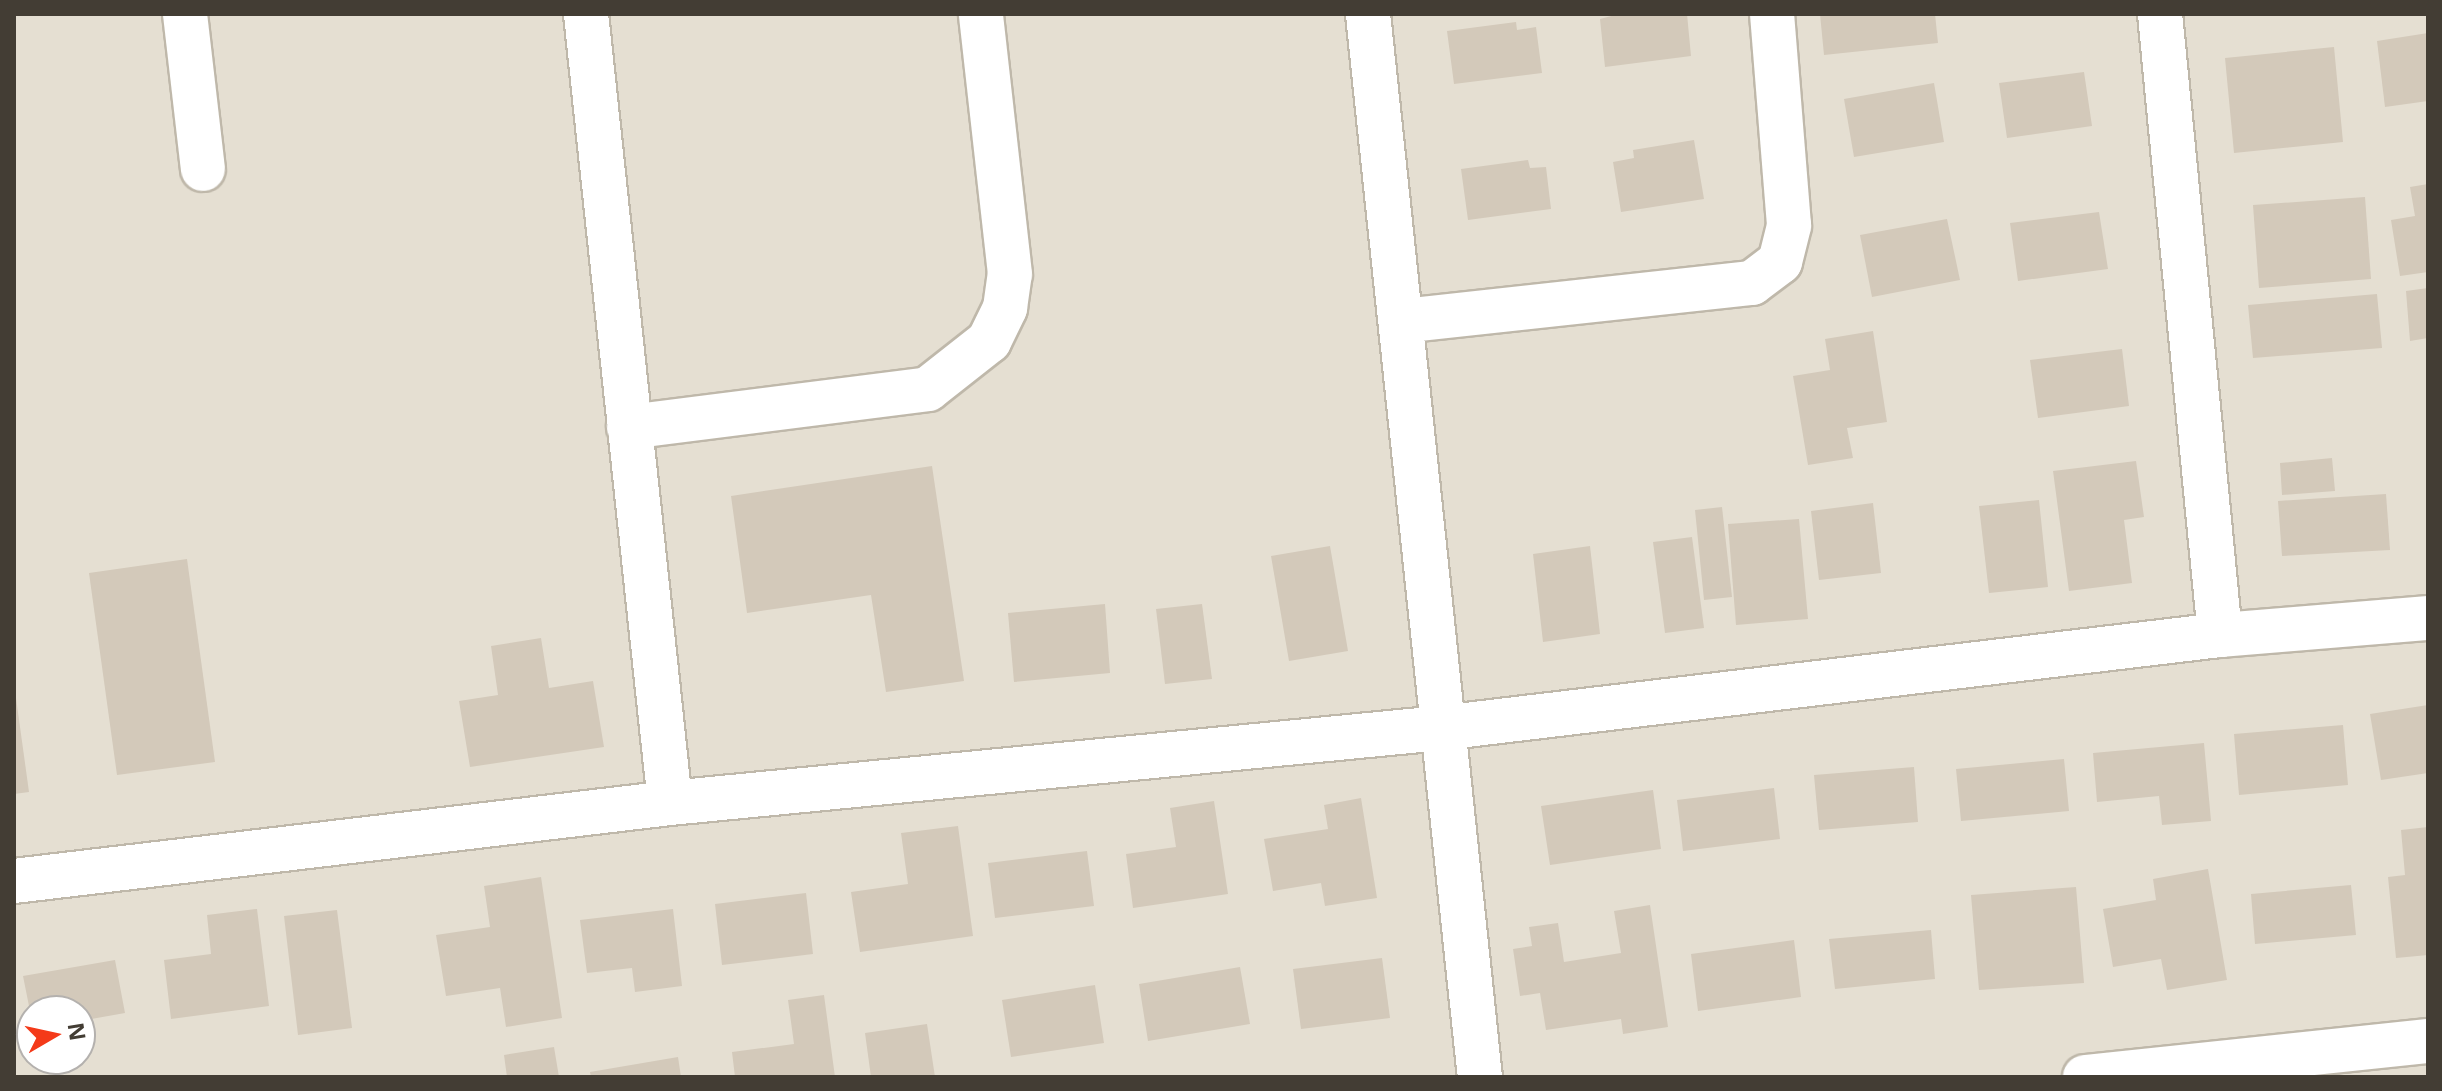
<!DOCTYPE html>
<html>
<head>
<meta charset="utf-8">
<style>
	body { margin:0 }
	#map { position:relative; width:2442px; height:1091px; overflow:hidden; background:#f1ede4; font-family:"Noto Sans",sans-serif }
	div>[style] { position:absolute }
	.residential>* { inset:0; background:#e5dfd2 }
	.building>* { inset:0; background:#d3c9ba }
	.roads { filter:drop-shadow(2px 0 #bfb8aa) drop-shadow(-2px 0 #bfb8aa) drop-shadow(0 2px #bfb8aa) drop-shadow(0 -2px #bfb8aa) }
	.minor>* { height:44px; margin:-22px; padding:0 22px; transform-origin:22px; border-radius:22px; background:#fff }
	span { translate:-50% -50%; white-space:nowrap; text-align:center; line-height:1.15; -webkit-text-stroke:8px #fff; paint-order:stroke }
	.frame { position:absolute; inset:0; border:16px solid #433d34; pointer-events:none }
	.north { position:absolute; left:16px; top:995px; width:80px; height:80px; box-sizing:border-box; background:#fff; border:2px solid #b4b1ae; border-radius:50%; rotate:81deg; font-size:22px; font-weight:700; line-height:32px; text-align:center; color:#433d34 }
	.north::after { content:''; display:block; margin:auto; width:28px; height:36px; background:#f43a19; clip-path:polygon(50% 0,100% 100%,50% 72%,0 100%) }
</style>
</head>
<body>
<div id="map">
	<div class="residential">
		<div style="clip-path:polygon(evenodd,14px 14px,2428px 14px,2428px 1077px,14px 1077px,14px 14px,32px 1011px,80px 1011px,80px 1059px,32px 1059px,32px 1011px)"></div>
	</div>
	<div class="building">
		<div style="clip-path:polygon(1619px 14px,1687px 14px,1691px 56px,1605px 67px,1600px 19px)"></div>
		<div style="clip-path:polygon(1820px 14px,1935px 14px,1938px 43px,1824px 55px)"></div>
		<div style="clip-path:polygon(1516px 22px,1517px 30px,1536px 27px,1542px 73px,1454px 84px,1447px 31px)"></div>
		<div style="clip-path:polygon(2428px 33px,2428px 101px,2385px 107px,2377px 41px)"></div>
		<div style="clip-path:polygon(2334px 47px,2343px 142px,2234px 153px,2225px 58px)"></div>
		<div style="clip-path:polygon(2084px 72px,2092px 126px,2007px 138px,1999px 83px)"></div>
		<div style="clip-path:polygon(1934px 83px,1944px 142px,1854px 157px,1844px 99px)"></div>
		<div style="clip-path:polygon(1694px 140px,1704px 199px,1621px 212px,1613px 162px,1634px 158px,1633px 150px)"></div>
		<div style="clip-path:polygon(1528px 160px,1530px 168px,1546px 167px,1551px 209px,1468px 220px,1461px 169px)"></div>
		<div style="clip-path:polygon(2428px 184px,2428px 272px,2400px 276px,2391px 220px,2415px 216px,2410px 187px)"></div>
		<div style="clip-path:polygon(2365px 197px,2371px 279px,2259px 288px,2253px 205px)"></div>
		<div style="clip-path:polygon(2099px 212px,2108px 269px,2018px 281px,2010px 223px)"></div>
		<div style="clip-path:polygon(1947px 219px,1960px 280px,1872px 297px,1860px 235px)"></div>
		<div style="clip-path:polygon(2428px 288px,2428px 338px,2410px 341px,2406px 291px)"></div>
		<div style="clip-path:polygon(2377px 294px,2382px 348px,2253px 358px,2248px 305px)"></div>
		<div style="clip-path:polygon(1873px 331px,1887px 422px,1847px 428px,1853px 458px,1808px 465px,1793px 376px,1830px 370px,1825px 339px)"></div>
		<div style="clip-path:polygon(2122px 349px,2129px 406px,2038px 418px,2030px 360px)"></div>
		<div style="clip-path:polygon(2332px 458px,2335px 491px,2282px 495px,2280px 463px)"></div>
		<div style="clip-path:polygon(2136px 461px,2144px 517px,2124px 520px,2132px 583px,2069px 591px,2053px 471px)"></div>
		<div style="clip-path:polygon(932px 466px,964px 681px,886px 692px,871px 595px,747px 613px,731px 496px)"></div>
		<div style="clip-path:polygon(2386px 494px,2390px 550px,2282px 556px,2278px 501px)"></div>
		<div style="clip-path:polygon(2039px 500px,2048px 587px,1989px 593px,1979px 506px)"></div>
		<div style="clip-path:polygon(1873px 503px,1881px 573px,1819px 580px,1811px 511px)"></div>
		<div style="clip-path:polygon(1722px 507px,1732px 597px,1704px 600px,1695px 510px)"></div>
		<div style="clip-path:polygon(1799px 519px,1808px 619px,1736px 625px,1728px 524px)"></div>
		<div style="clip-path:polygon(1692px 537px,1704px 628px,1665px 633px,1653px 542px)"></div>
		<div style="clip-path:polygon(1330px 546px,1348px 651px,1289px 661px,1271px 556px)"></div>
		<div style="clip-path:polygon(1590px 546px,1600px 634px,1543px 642px,1533px 554px)"></div>
		<div style="clip-path:polygon(187px 559px,215px 762px,117px 775px,89px 573px)"></div>
		<div style="clip-path:polygon(1105px 604px,1110px 673px,1014px 682px,1008px 613px)"></div>
		<div style="clip-path:polygon(1202px 604px,1212px 679px,1165px 684px,1156px 609px)"></div>
		<div style="clip-path:polygon(541px 638px,549px 688px,593px 681px,604px 747px,470px 767px,459px 701px,498px 695px,491px 646px)"></div>
		<div style="clip-path:polygon(16px 698px,29px 792px,14px 794px,14px 699px)"></div>
		<div style="clip-path:polygon(2428px 705px,2428px 773px,2381px 780px,2370px 714px)"></div>
		<div style="clip-path:polygon(2343px 725px,2348px 785px,2239px 795px,2234px 734px)"></div>
		<div style="clip-path:polygon(2204px 743px,2211px 821px,2162px 825px,2159px 796px,2097px 802px,2093px 753px)"></div>
		<div style="clip-path:polygon(2064px 759px,2069px 811px,1961px 821px,1956px 769px)"></div>
		<div style="clip-path:polygon(1914px 767px,1918px 822px,1819px 830px,1814px 775px)"></div>
		<div style="clip-path:polygon(1774px 788px,1780px 839px,1683px 851px,1677px 800px)"></div>
		<div style="clip-path:polygon(1653px 790px,1661px 849px,1550px 865px,1541px 806px)"></div>
		<div style="clip-path:polygon(1361px 798px,1377px 898px,1325px 906px,1321px 883px,1273px 891px,1264px 839px,1328px 829px,1324px 805px)"></div>
		<div style="clip-path:polygon(1214px 801px,1228px 894px,1133px 908px,1126px 854px,1176px 847px,1170px 808px)"></div>
		<div style="clip-path:polygon(958px 826px,973px 936px,860px 952px,851px 892px,908px 884px,901px 833px)"></div>
		<div style="clip-path:polygon(2428px 827px,2428px 955px,2396px 958px,2388px 877px,2405px 875px,2401px 830px)"></div>
		<div style="clip-path:polygon(1087px 851px,1094px 906px,995px 918px,988px 863px)"></div>
		<div style="clip-path:polygon(2208px 869px,2227px 980px,2167px 990px,2161px 959px,2113px 967px,2103px 909px,2156px 900px,2153px 879px)"></div>
		<div style="clip-path:polygon(541px 877px,562px 1018px,506px 1027px,500px 988px,446px 996px,436px 935px,490px 927px,484px 886px)"></div>
		<div style="clip-path:polygon(2351px 885px,2356px 935px,2255px 944px,2251px 894px)"></div>
		<div style="clip-path:polygon(2076px 887px,2084px 983px,1979px 990px,1971px 895px)"></div>
		<div style="clip-path:polygon(806px 893px,813px 954px,722px 965px,715px 904px)"></div>
		<div style="clip-path:polygon(1650px 905px,1668px 1027px,1623px 1034px,1621px 1019px,1546px 1030px,1540px 993px,1520px 996px,1513px 949px,1532px 946px,1529px 927px,1558px 923px,1564px 962px,1621px 953px,1614px 911px)"></div>
		<div style="clip-path:polygon(257px 909px,269px 1006px,171px 1019px,164px 960px,211px 954px,207px 915px)"></div>
		<div style="clip-path:polygon(673px 909px,682px 986px,635px 992px,632px 968px,587px 973px,580px 920px)"></div>
		<div style="clip-path:polygon(337px 910px,352px 1028px,298px 1035px,284px 916px)"></div>
		<div style="clip-path:polygon(1931px 930px,1935px 979px,1835px 989px,1829px 939px)"></div>
		<div style="clip-path:polygon(1794px 940px,1801px 997px,1698px 1011px,1691px 954px)"></div>
		<div style="clip-path:polygon(1382px 958px,1390px 1018px,1301px 1029px,1293px 969px)"></div>
		<div style="clip-path:polygon(115px 960px,125px 1013px,80px 1021px,80px 1011px,30px 1011px,23px 976px)"></div>
		<div style="clip-path:polygon(1240px 967px,1250px 1024px,1148px 1041px,1139px 984px)"></div>
		<div style="clip-path:polygon(1095px 985px,1104px 1043px,1011px 1057px,1002px 1000px)"></div>
		<div style="clip-path:polygon(824px 995px,835px 1077px,735px 1077px,732px 1052px,794px 1044px,788px 1000px)"></div>
		<div style="clip-path:polygon(927px 1024px,935px 1077px,871px 1077px,865px 1033px)"></div>
		<div style="clip-path:polygon(554px 1047px,559px 1077px,507px 1077px,504px 1055px)"></div>
		<div style="clip-path:polygon(678px 1057px,681px 1077px,591px 1077px,590px 1072px)"></div>
	</div>
	<div class="roads">
		<div class="minor">
			<div style="left:185px;top:14px;width:156px;rotate:83.4deg"></div>
			<div style="left:586px;top:14px;width:793px;rotate:83.92deg"></div>
			<div style="left:1368px;top:14px;width:1069px;rotate:83.99deg"></div>
			<div style="left:2160px;top:14px;width:624px;rotate:84.48deg"></div>
			<div style="left:1402px;top:321px;width:352px;rotate:-6.2deg"></div>
			<div style="left:1752px;top:283px;width:35px;rotate:-37deg"></div>
			<div style="left:1780px;top:262px;width:38px;rotate:-76deg"></div>
			<div style="left:1789px;top:225px;width:212px;rotate:-94.6deg"></div>
			<div style="left:629px;top:427px;width:301px;rotate:-7.2deg"></div>
			<div style="left:928px;top:389px;width:78px;rotate:-38.2deg"></div>
			<div style="left:989px;top:341px;width:37px;rotate:-64deg"></div>
			<div style="left:1005px;top:308px;width:34px;rotate:-82deg"></div>
			<div style="left:1010px;top:274px;width:262px;rotate:-96.4deg"></div>
			<div style="left:14px;top:881px;width:661px;rotate:-6.78deg"></div>
			<div style="left:670px;top:803px;width:775px;rotate:-5.56deg"></div>
			<div style="left:1441px;top:728px;width:785px;rotate:-6.81deg"></div>
			<div style="left:2220px;top:635px;width:209px;rotate:-4.7deg"></div>
			<div style="left:2085px;top:1077px;width:345px;rotate:-6deg"></div>
		</div>
	</div>
	<div class="frame"></div>
	<div class="north">N</div>
</div>
</body>
</html>
